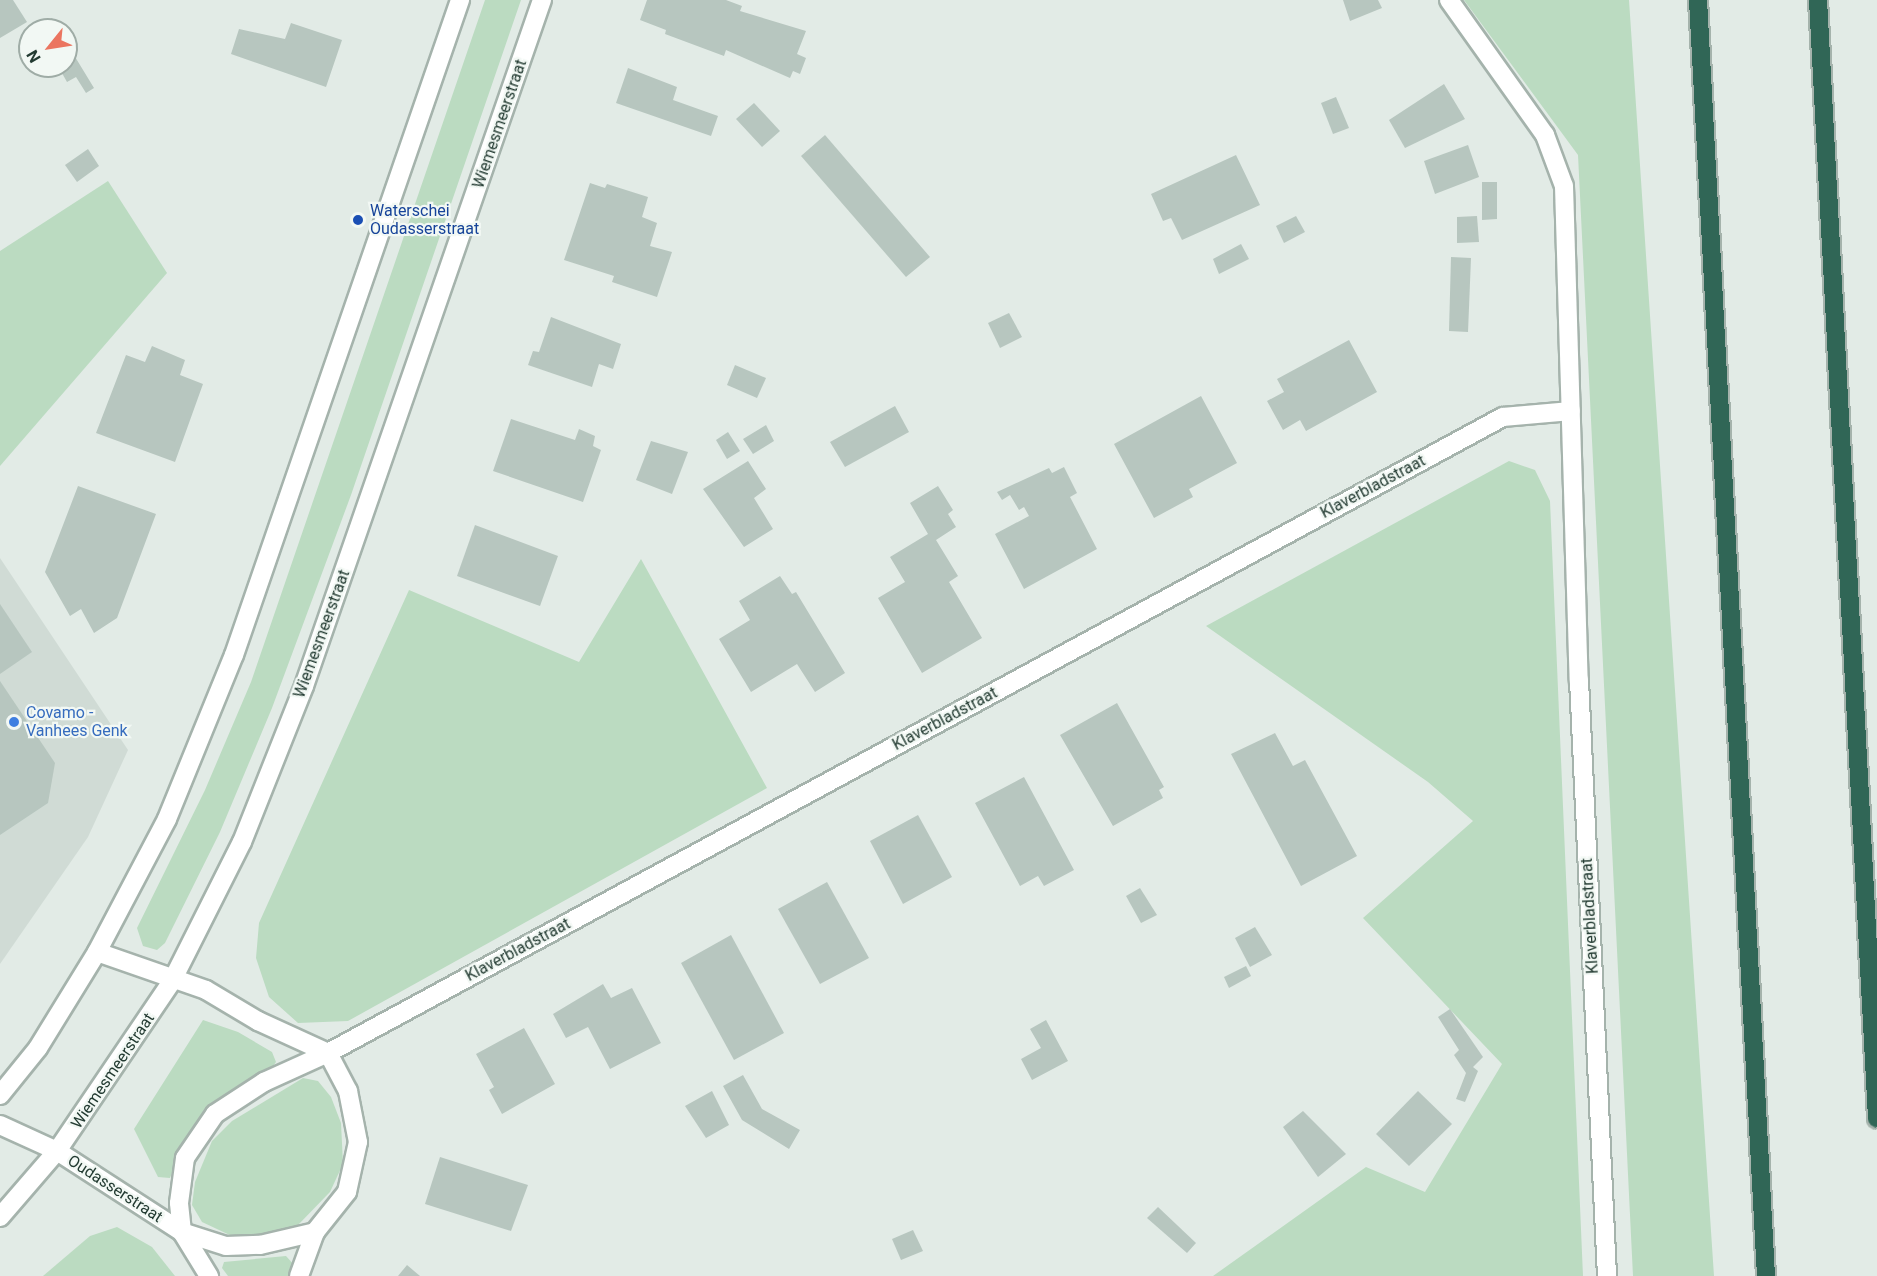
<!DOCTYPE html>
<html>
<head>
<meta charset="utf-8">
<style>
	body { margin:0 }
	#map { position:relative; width:1877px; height:1276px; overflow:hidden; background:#e2ebe6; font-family:Roboto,sans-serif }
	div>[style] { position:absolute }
	.built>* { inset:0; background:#d0dbd5 }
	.green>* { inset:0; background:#bbdbc1 }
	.building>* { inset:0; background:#b7c6bf }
	.roads { filter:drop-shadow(2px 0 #a5b3ac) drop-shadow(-2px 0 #a5b3ac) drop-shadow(0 2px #a5b3ac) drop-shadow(0 -2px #a5b3ac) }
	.street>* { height:18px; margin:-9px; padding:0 9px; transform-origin:9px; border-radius:9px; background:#fff }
	.secondary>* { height:18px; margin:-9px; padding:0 9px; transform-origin:9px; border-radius:9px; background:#fff }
	.highway>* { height:18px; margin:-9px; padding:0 9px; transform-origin:9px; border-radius:9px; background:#306656 }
	.dots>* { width:16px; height:16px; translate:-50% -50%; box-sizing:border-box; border:3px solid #f2f8f4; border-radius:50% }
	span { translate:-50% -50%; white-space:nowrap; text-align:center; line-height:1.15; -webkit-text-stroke:4.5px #f2f8f4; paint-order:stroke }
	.street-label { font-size:16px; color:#233b32 }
	.transit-label { font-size:16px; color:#164399 }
	.left { translate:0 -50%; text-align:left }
	.shop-label { font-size:16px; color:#366cbe }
	.north { position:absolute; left:18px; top:18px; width:60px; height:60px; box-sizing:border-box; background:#f2f8f4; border:2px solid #9faca6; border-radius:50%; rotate:240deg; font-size:16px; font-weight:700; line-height:24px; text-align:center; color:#233b32 }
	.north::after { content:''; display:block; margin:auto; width:21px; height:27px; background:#eb7560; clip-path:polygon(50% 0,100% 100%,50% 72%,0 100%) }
</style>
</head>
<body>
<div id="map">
	<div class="built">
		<div style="clip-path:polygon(0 558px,128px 750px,88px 837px,0 964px)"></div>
	</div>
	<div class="green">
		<div style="clip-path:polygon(485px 0,521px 0,351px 495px,272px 708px,220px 832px,165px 943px,157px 950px,143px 946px,137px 928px,205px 790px,251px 682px)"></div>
		<div style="clip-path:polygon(1464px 0,1629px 0,1714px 1276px,1633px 1276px,1578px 155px)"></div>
		<div style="clip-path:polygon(108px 181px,167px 273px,0 466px,0 251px)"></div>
		<div style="clip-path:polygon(1509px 461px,1535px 470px,1550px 501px,1583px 1276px,1213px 1276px,1366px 1167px,1425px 1192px,1502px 1064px,1363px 918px,1473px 821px,1428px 782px,1206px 626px)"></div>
		<div style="clip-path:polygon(641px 559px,767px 788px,348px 1021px,298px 1023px,269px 997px,256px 958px,259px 923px,409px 590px,579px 662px)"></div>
		<div style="clip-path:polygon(203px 1020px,238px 1032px,272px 1052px,276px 1062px,271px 1069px,213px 1103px,184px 1142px,170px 1178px,158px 1177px,134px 1129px)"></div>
		<div style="clip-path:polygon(303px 1078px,318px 1081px,331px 1097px,341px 1123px,343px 1164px,330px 1192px,298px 1225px,258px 1239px,234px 1237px,202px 1222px,192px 1205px,195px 1182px,212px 1141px,232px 1121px)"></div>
		<div style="clip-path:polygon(117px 1227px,152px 1247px,175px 1276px,43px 1276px,90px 1236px)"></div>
		<div style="clip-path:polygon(286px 1256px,295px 1266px,291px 1276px,228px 1276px,222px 1268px,224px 1262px)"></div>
	</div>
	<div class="building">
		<div style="clip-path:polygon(0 0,13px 0,27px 22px,0 38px)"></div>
		<div style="clip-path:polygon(647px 0,726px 0,742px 6px,740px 11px,806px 31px,797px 54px,806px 58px,800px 74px,793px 71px,790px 78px,726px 50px,724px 56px,665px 34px,666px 30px,640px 20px)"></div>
		<div style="clip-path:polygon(1343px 0,1378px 0,1382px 8px,1350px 21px)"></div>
		<div style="clip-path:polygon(52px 18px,59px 30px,36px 30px,35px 28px)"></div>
		<div style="clip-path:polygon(291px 23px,342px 40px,326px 87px,231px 54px,239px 29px,285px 39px)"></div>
		<div style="clip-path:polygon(66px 42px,94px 88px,86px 93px,76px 77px,67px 82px,58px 66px,66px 66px)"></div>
		<div style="clip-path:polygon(628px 68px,677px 87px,673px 100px,718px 116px,711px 136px,616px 103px)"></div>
		<div style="clip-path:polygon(1444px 84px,1465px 119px,1405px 148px,1389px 120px)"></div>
		<div style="clip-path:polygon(1336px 97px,1349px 128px,1333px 134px,1321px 103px)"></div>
		<div style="clip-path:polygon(754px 103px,780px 131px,762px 147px,736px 119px)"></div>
		<div style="clip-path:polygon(825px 135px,930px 257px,906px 277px,801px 156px)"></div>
		<div style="clip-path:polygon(1468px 145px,1479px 177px,1435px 194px,1424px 161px)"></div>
		<div style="clip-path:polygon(88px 149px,99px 166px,77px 182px,65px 165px)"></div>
		<div style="clip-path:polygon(1236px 155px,1260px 205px,1182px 240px,1171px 218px,1163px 221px,1151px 194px)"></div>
		<div style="clip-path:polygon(1482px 182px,1497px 182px,1497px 219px,1482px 220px)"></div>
		<div style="clip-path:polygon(590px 183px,605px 188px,607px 184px,648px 197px,642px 217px,657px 223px,650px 246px,672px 252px,657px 297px,612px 282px,614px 276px,564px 260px)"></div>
		<div style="clip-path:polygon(1296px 216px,1305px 232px,1284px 243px,1276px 226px)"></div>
		<div style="clip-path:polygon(1477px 216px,1479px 242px,1457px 243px,1457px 217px)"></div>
		<div style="clip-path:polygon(1241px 244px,1249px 259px,1219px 274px,1213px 259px)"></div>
		<div style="clip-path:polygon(1451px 257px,1471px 258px,1468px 332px,1449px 331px)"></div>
		<div style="clip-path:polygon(1009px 313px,1022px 337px,1000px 348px,988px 323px)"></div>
		<div style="clip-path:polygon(551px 317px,621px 344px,613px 369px,599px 364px,592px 387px,528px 365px,533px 351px,539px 352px)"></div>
		<div style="clip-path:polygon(1349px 340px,1377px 392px,1306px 431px,1300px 420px,1283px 430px,1267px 401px,1284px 392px,1277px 379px)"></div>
		<div style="clip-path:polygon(152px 346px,185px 360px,180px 375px,203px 384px,175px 462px,96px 433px,126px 355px,145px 362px)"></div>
		<div style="clip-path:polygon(735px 365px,766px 378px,757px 398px,727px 385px)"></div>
		<div style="clip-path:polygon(1201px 396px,1237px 463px,1189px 489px,1193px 497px,1154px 518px,1114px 444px)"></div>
		<div style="clip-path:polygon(895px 406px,909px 432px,845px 467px,830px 442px)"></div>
		<div style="clip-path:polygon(511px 419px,575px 440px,579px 429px,595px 436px,593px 446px,601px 450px,583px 502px,493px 471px)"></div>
		<div style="clip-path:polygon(766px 425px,774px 441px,753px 454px,743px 439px)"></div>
		<div style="clip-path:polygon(728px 432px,740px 451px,727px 459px,716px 440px)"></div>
		<div style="clip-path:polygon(651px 441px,688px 452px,672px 494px,636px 480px)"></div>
		<div style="clip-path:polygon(748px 461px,766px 489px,754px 498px,773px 529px,744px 547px,703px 489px)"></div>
		<div style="clip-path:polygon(1064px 467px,1077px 493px,1070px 497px,1097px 549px,1024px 589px,995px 534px,1029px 516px,1024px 507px,1019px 510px,1010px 495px,1002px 500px,997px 492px,1049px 468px,1052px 473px)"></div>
		<div style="clip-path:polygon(78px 486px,156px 514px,117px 618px,94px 633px,81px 609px,70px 616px,45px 572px)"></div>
		<div style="clip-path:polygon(938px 486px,953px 510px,948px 514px,956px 527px,936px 540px,958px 576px,949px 582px,982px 638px,922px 673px,878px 598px,905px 582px,890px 557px,928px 534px,910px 503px)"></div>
		<div style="clip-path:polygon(475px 525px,558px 556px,540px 606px,457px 576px)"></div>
		<div style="clip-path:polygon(780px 576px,792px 594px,796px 592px,845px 673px,815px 692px,797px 664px,751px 692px,719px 639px,750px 620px,739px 601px)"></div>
		<div style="clip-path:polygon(0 604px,32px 652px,0 674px)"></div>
		<div style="clip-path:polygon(0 681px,55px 763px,48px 803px,0 835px)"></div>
		<div style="clip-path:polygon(1117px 703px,1164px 787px,1159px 790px,1163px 798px,1113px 826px,1060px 735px)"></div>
		<div style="clip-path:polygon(1275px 733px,1293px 766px,1305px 760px,1357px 856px,1301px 886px,1231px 754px)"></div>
		<div style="clip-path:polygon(1024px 777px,1074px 870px,1044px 886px,1038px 876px,1020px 886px,975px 803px)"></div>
		<div style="clip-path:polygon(918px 815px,952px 877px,903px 904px,870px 841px)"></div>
		<div style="clip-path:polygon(827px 882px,869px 958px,820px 984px,778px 909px)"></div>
		<div style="clip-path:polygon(1140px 888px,1157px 915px,1141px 923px,1126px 896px)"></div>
		<div style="clip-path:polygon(1255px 927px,1272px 955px,1250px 967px,1235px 938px)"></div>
		<div style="clip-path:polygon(731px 935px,784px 1033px,734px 1060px,681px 963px)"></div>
		<div style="clip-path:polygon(1246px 966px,1251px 976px,1229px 988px,1224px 977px)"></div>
		<div style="clip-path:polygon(603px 984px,611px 998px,632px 988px,661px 1043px,610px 1069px,588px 1027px,566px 1038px,553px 1014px)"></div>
		<div style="clip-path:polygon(1450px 1009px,1483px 1057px,1473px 1067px,1478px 1071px,1465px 1102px,1456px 1099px,1466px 1073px,1454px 1055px,1459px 1050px,1438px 1017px)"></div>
		<div style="clip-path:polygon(1046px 1020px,1068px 1061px,1032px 1080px,1021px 1059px,1041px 1048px,1030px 1029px)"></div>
		<div style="clip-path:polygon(524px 1028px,555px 1084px,502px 1114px,489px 1090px,494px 1087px,476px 1054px)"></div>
		<div style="clip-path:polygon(743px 1075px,762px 1109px,800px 1130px,789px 1149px,742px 1120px,723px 1086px)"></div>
		<div style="clip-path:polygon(712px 1091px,729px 1125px,706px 1138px,685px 1106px)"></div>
		<div style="clip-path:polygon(1418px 1091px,1452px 1124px,1409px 1166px,1376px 1134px)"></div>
		<div style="clip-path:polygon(1303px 1111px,1346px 1154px,1318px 1177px,1283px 1127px)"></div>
		<div style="clip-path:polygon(440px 1157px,528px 1185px,511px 1231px,425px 1204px)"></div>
		<div style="clip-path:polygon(1158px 1207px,1196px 1243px,1187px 1253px,1147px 1218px)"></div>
		<div style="clip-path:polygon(913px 1230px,923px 1251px,901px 1260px,892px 1239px)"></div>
		<div style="clip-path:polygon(407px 1265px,420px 1276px,398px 1276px)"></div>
	</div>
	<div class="roads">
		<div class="street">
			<div style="left:1449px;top:0;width:166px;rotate:54.6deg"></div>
			<div style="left:1545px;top:135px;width:54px;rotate:69.6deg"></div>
			<div style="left:1564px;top:186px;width:494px;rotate:88.3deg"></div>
			<div style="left:1579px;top:680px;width:597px;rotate:87.31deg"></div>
			<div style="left:97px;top:952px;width:115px;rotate:19.2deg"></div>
			<div style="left:206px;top:990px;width:61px;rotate:30.8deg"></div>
			<div style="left:258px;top:1021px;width:77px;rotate:24.6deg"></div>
			<div style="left:0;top:1125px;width:63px;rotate:24.5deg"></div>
			<div style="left:57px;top:1151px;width:149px;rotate:32.9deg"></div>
			<div style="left:182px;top:1232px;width:52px;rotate:58.5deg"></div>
			<div style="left:182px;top:1232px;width:29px;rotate:-96deg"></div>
			<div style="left:179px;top:1203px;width:45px;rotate:-82.4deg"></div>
			<div style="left:185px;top:1158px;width:53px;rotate:-55.7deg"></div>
			<div style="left:215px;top:1114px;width:59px;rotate:-33.1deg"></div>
			<div style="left:264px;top:1082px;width:70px;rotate:-24.4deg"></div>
			<div style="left:328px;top:1053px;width:1336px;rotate:-28.43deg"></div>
			<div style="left:1503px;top:417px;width:68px;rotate:-5deg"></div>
			<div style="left:182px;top:1232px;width:46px;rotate:17.7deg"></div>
			<div style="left:226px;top:1246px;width:34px;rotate:-2deg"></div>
			<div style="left:260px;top:1245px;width:57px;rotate:-13.3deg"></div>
			<div style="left:315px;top:1232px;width:51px;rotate:-51.3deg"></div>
			<div style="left:347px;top:1192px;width:51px;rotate:-77.6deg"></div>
			<div style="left:358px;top:1142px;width:52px;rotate:-101.1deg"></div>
			<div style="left:348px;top:1091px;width:43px;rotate:-117.8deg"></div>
			<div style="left:299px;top:1276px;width:47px;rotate:-70deg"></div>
		</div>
		<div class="secondary">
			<div style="left:0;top:1095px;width:60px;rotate:-51deg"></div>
			<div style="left:38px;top:1048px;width:113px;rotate:-58.4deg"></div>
			<div style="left:97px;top:952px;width:150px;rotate:-62.2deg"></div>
			<div style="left:167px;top:819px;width:177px;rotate:-67.8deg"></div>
			<div style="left:234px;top:655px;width:693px;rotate:-70.96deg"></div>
			<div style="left:0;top:1217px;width:87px;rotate:-49.2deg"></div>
			<div style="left:57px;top:1151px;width:205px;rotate:-55.9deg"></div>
			<div style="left:172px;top:981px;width:156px;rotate:-63.3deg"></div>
			<div style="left:242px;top:842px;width:168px;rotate:-68.3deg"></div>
			<div style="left:304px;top:686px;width:726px;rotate:-70.87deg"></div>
		</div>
		<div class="highway">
			<div style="left:1698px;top:0;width:1278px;rotate:86.95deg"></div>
			<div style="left:1818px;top:0;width:1120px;rotate:86.98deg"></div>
		</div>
	</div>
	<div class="dots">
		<div style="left:358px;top:220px;background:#1a4fb4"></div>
		<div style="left:14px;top:722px;background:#3f7fe0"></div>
	</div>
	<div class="street-label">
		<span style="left:500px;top:124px;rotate:-71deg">Wiemesmeerstraat</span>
		<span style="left:1373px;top:487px;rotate:-28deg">Klaverbladstraat</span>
		<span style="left:322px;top:634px;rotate:-70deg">Wiemesmeerstraat</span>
		<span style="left:945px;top:719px;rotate:-28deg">Klaverbladstraat</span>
		<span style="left:1590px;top:916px;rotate:-93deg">Klaverbladstraat</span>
		<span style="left:518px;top:950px;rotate:-28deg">Klaverbladstraat</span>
		<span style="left:113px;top:1071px;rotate:-56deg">Wiemesmeerstraat</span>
		<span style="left:115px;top:1189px;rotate:33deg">Oudasserstraat</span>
	</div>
	<div class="transit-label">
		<span class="left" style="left:370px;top:220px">Waterschei<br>Oudasserstraat</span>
	</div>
	<div class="shop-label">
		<span class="left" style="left:26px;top:722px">Covamo -<br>Vanhees Genk</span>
	</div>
	<div class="north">N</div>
</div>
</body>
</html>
